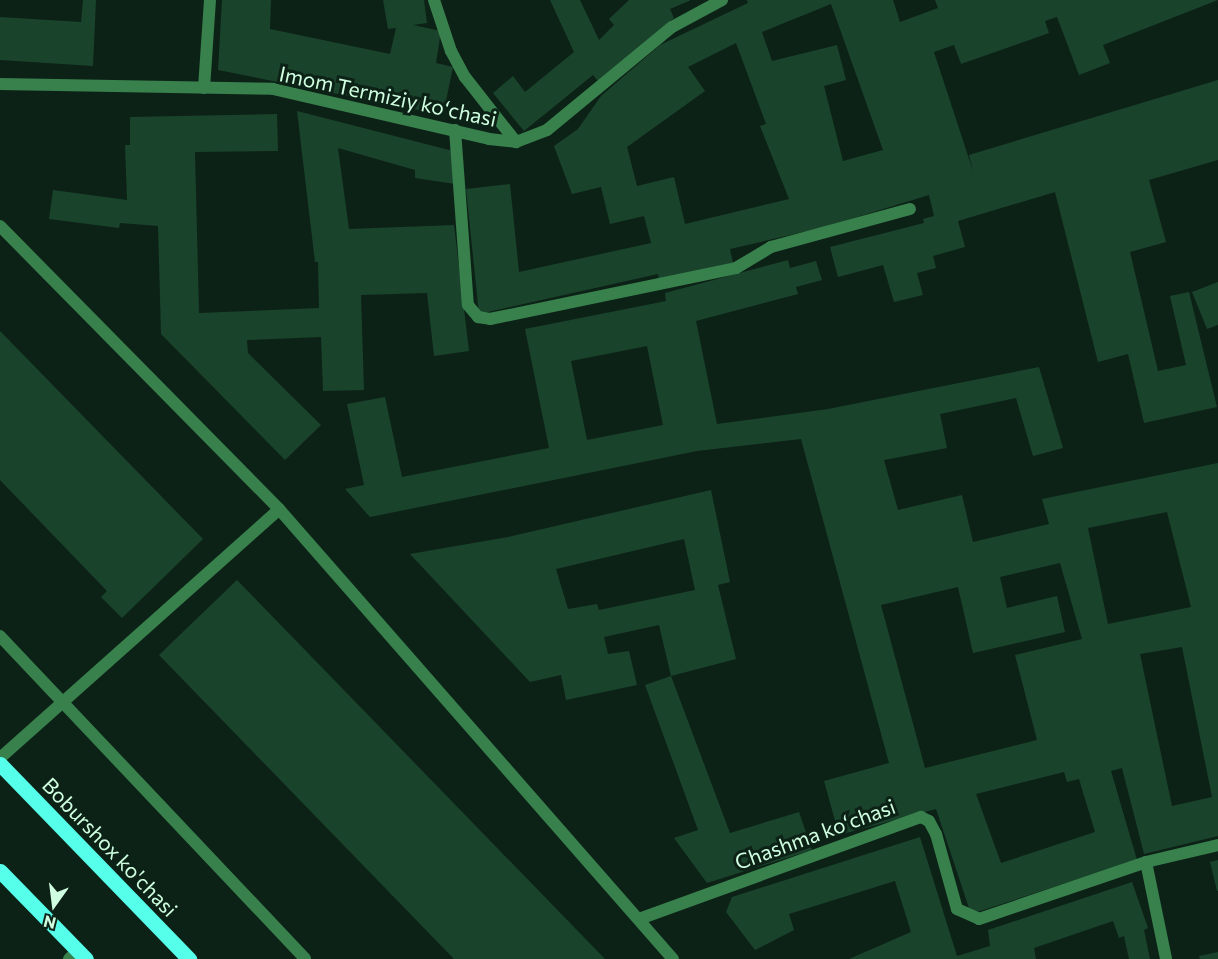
<!DOCTYPE html>
<html>
<head>
<meta charset="utf-8">
<style>
	body { margin:0 }
	#map { position:relative; width:1218px; height:959px; overflow:hidden; background:#0d2216; font-family:Commissioner,sans-serif }
	div>[style] { position:absolute }
	.building>* { inset:0; background:#1a432c }
	.service>* { height:12px; margin:-6px; padding:0 6px; transform-origin:6px; border-radius:6px; background:#38814d }
	.minor>* { height:12px; margin:-6px; padding:0 6px; transform-origin:6px; border-radius:6px; background:#38814d }
	.primary>* { height:15px; margin:-7.5px; padding:0 7.5px; transform-origin:7.5px; border-radius:7.5px; background:#56ffe9 }
	span { translate:-50% -50%; white-space:nowrap; text-align:center; line-height:1.15; -webkit-text-stroke:6px #0d2216; paint-order:stroke }
	.street-label { font-size:21px; color:#cfffe0 }
	.north { position:absolute; left:24px; top:875px; width:60px; height:60px; -webkit-text-stroke:4px #0d2216; paint-order:stroke; rotate:194deg; font-size:16px; font-weight:700; line-height:24px; text-align:center; color:#cfffe0 }
	.north::after { content:''; display:block; margin:auto; width:21px; height:27px; background:#cfffe0; clip-path:polygon(50% 0,100% 100%,50% 72%,0 100%) }
</style>
</head>
<body>
<div id="map">
	<div class="building">
		<div style="clip-path:polygon(83px 0,96px 0,93px 66px,0 60px,0 17px,81px 22px)"></div>
		<div style="clip-path:polygon(222px 0,271px 0,270px 29px,390px 54px,396px 28px,388px 29px,383px 0,424px 0,427px 23px,413px 25px,441px 31px,436px 63px,453px 67px,443px 115px,218px 70px)"></div>
		<div style="clip-path:polygon(550px 0,580px 0,599px 40px,614px 25px,609px 19px,629px 0,691px 0,670px 9px,674px 18px,598px 81px,593px 75px,524px 131px,493px 93px,513px 76px,525px 92px,574px 52px)"></div>
		<div style="clip-path:polygon(evenodd,747px 0,893px 0,900px 22px,938px 8px,935px 0,1218px 0,1103px 45px,1110px 63px,1079px 75px,1057px 17px,1045px 21px,1049px 33px,961px 64px,954px 45px,934px 52px,973px 171px,969px 155px,1218px 80px,1218px 160px,1149px 180px,1166px 242px,1130px 252px,1158px 371px,1186px 365px,1170px 296px,1189px 292px,1217px 407px,1144px 423px,1128px 354px,1098px 362px,1055px 192px,958px 221px,965px 247px,933px 256px,936px 268px,917px 273px,923px 295px,894px 302px,883px 265px,838px 277px,830px 247px,924px 223px,923px 219px,934px 216px,929px 195px,821px 228px,730px 249px,733px 263px,659px 281px,658px 274px,479px 314px,466px 189px,510px 184px,519px 272px,651px 243px,644px 216px,610px 224px,601px 187px,572px 194px,554px 146px,578px 129px,601px 96px,660px 45px,748px 3px,747px 0,831px 4px,883px 150px,843px 161px,824px 86px,846px 80px,837px 45px,772px 61px,762px 32px,831px 4px,747px 0,736px 43px,766px 124px,760px 126px,789px 199px,685px 224px,674px 177px,637px 186px,627px 147px,705px 91px,688px 67px,736px 43px)"></div>
		<div style="clip-path:polygon(297px 111px,453px 151px,455px 184px,415px 178px,415px 170px,338px 148px,349px 229px,454px 225px,469px 351px,434px 356px,427px 293px,361px 295px,364px 390px,323px 391px,321px 337px,247px 340px,248px 353px,321px 425px,285px 460px,161px 334px,158px 226px,120px 223px,119px 228px,49px 219px,53px 190px,127px 200px,125px 145px,130px 145px,130px 117px,277px 114px,278px 151px,195px 152px,199px 313px,319px 308px,318px 262px,315px 262px)"></div>
		<div style="clip-path:polygon(evenodd,788px 260px,790px 268px,816px 261px,822px 280px,796px 287px,798px 294px,696px 321px,717px 424px,828px 409px,1039px 367px,1063px 448px,1033px 456px,1016px 398px,940px 414px,947px 448px,884px 460px,898px 510px,962px 495px,973px 542px,1049px 524px,1042px 499px,1218px 463px,1218px 836px,1144px 854px,1122px 768px,1111px 771px,1137px 860px,971px 914px,936px 809px,839px 835px,824px 781px,889px 763px,801px 439px,697px 451px,370px 517px,345px 489px,364px 485px,347px 404px,385px 397px,402px 477px,549px 448px,525px 329px,666px 301px,665px 293px,788px 260px,647px 346px,663px 425px,587px 440px,571px 361px,647px 346px,788px 260px,1167px 512px,1191px 607px,1108px 624px,1088px 528px,1167px 512px,788px 260px,1060px 563px,1082px 639px,1015px 655px,1037px 740px,925px 768px,881px 605px,958px 587px,973px 653px,1065px 632px,1057px 596px,1007px 608px,1000px 577px,1060px 563px,788px 260px,1182px 647px,1212px 797px,1172px 806px,1140px 654px,1182px 647px,788px 260px,1064px 772px,1067px 782px,1079px 779px,1095px 832px,1001px 863px,976px 794px,1064px 772px)"></div>
		<div style="clip-path:polygon(1218px 282px,1218px 325px,1207px 329px,1192px 292px)"></div>
		<div style="clip-path:polygon(0 331px,203px 539px,122px 618px,101px 597px,107px 591px,0 480px)"></div>
		<div style="clip-path:polygon(evenodd,711px 490px,730px 582px,718px 585px,736px 659px,671px 676px,730px 833px,799px 812px,812px 850px,707px 883px,674px 838px,698px 830px,645px 685px,671px 676px,659px 625px,604px 637px,608px 654px,629px 651px,637px 685px,566px 700px,561px 675px,530px 682px,410px 554px,508px 537px,711px 490px,684px 539px,695px 590px,599px 610px,597px 604px,568px 609px,556px 569px,684px 539px)"></div>
		<div style="clip-path:polygon(237px 580px,605px 959px,454px 959px,159px 655px)"></div>
		<div style="clip-path:polygon(920px 837px,957px 956px,990px 946px,988px 930px,1132px 882px,1148px 928px,1144px 930px,1150px 959px,1129px 959px,1124px 936px,1119px 938px,1113px 921px,1034px 948px,1036px 959px,849px 959px,911px 932px,895px 881px,789px 914px,794px 930px,755px 950px,726px 912px,732px 897px)"></div>
		<div style="clip-path:polygon(1218px 860px,1218px 891px,1217px 891px,1210px 862px)"></div>
		<div style="clip-path:polygon(1218px 952px,1218px 959px,1200px 959px,1199px 956px)"></div>
	</div>
	<div class="service">
		<div style="left:434px;top:0;width:54px;rotate:71.6deg"></div>
		<div style="left:451px;top:51px;width:30px;rotate:62deg"></div>
		<div style="left:465px;top:77px;width:83px;rotate:51.9deg"></div>
		<div style="left:1146px;top:862px;width:99px;rotate:78.3deg"></div>
		<div style="left:69px;top:959px;width:13px;rotate:-45deg"></div>
	</div>
	<div class="minor">
		<div style="left:0;top:84px;width:273px;rotate:1deg"></div>
		<div style="left:273px;top:89px;width:222px;rotate:13deg"></div>
		<div style="left:489px;top:139px;width:27px;rotate:6deg"></div>
		<div style="left:516px;top:142px;width:33px;rotate:-21deg"></div>
		<div style="left:547px;top:130px;width:162px;rotate:-39.5deg"></div>
		<div style="left:672px;top:27px;width:57px;rotate:-28.4deg"></div>
		<div style="left:204px;top:88px;width:88px;rotate:-86.1deg"></div>
		<div style="left:455px;top:130px;width:175px;rotate:85.8deg"></div>
		<div style="left:468px;top:305px;width:16px;rotate:50deg"></div>
		<div style="left:478px;top:317px;width:12px;rotate:9deg"></div>
		<div style="left:490px;top:319px;width:251px;rotate:-11.7deg"></div>
		<div style="left:736px;top:268px;width:41px;rotate:-31deg"></div>
		<div style="left:771px;top:247px;width:144px;rotate:-15.3deg"></div>
		<div style="left:0;top:226px;width:397px;rotate:45.4deg"></div>
		<div style="left:279px;top:509px;width:598px;rotate:48.8deg"></div>
		<div style="left:0;top:636px;width:444px;rotate:46.6deg"></div>
		<div style="left:0;top:758px;width:374px;rotate:-41.7deg"></div>
		<div style="left:639px;top:919px;width:300px;rotate:-19.9deg"></div>
		<div style="left:921px;top:817px;width:9px;rotate:27deg"></div>
		<div style="left:929px;top:821px;width:15px;rotate:62deg"></div>
		<div style="left:936px;top:834px;width:78px;rotate:74.4deg"></div>
		<div style="left:957px;top:909px;width:24px;rotate:24deg"></div>
		<div style="left:979px;top:919px;width:176px;rotate:-18.8deg"></div>
		<div style="left:1146px;top:862px;width:74px;rotate:-13.3deg"></div>
	</div>
	<div class="primary">
		<div style="left:0;top:764px;width:272px;rotate:45.9deg"></div>
		<div style="left:0;top:871px;width:123px;rotate:45.7deg"></div>
	</div>
	<div class="street-label">
		<span style="left:388px;top:96px;rotate:12deg">Imom Termiziy koʻchasi</span>
		<span style="left:815px;top:834px;rotate:-20deg">Chashma koʻchasi</span>
		<span style="left:110px;top:847px;rotate:46deg">Boburshox ko'chasi</span>
	</div>
	<div class="north">N</div>
</div>
</body>
</html>
